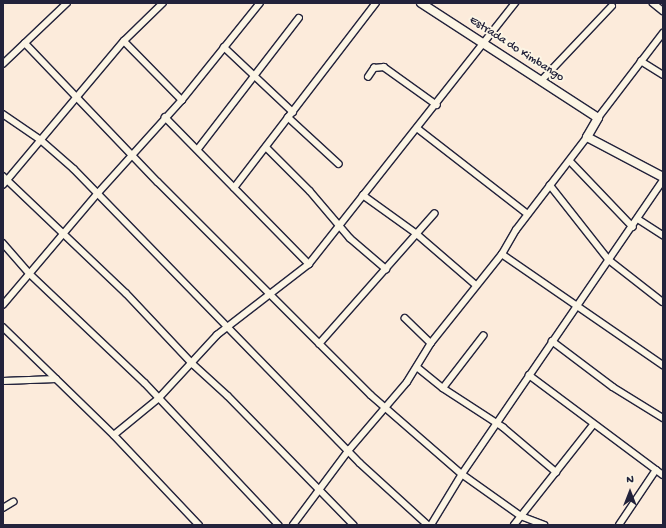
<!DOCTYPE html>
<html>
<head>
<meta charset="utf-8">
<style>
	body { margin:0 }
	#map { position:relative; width:666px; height:528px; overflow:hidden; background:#fcebdb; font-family:"Gochi Hand",sans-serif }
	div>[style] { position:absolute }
	.roads { filter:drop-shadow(1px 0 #22223b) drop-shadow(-1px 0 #22223b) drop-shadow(0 1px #22223b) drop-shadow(0 -1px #22223b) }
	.street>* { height:5.5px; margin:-2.75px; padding:0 2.75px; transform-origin:2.75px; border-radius:2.75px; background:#fcf5e5 }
	.secondary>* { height:8px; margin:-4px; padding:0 4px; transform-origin:4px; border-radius:4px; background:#fcf5e5 }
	span { translate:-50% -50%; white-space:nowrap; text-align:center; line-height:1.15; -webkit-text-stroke:4px #fcf5e5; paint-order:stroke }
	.street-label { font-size:12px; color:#22223b }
	.frame { position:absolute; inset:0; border:4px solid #22223b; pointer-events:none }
	.north { position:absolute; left:610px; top:472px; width:40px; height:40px; -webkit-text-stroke:3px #fcf5e5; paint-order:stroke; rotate:0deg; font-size:11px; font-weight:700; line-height:16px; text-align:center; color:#22223b }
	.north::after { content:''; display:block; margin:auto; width:14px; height:18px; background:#22223b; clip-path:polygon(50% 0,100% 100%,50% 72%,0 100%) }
</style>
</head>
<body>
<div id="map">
	<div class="roads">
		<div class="street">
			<div style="left:653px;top:3px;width:13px;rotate:39deg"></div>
			<div style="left:124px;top:41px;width:83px;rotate:45.5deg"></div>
			<div style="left:25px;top:43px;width:192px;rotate:46.3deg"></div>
			<div style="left:158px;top:182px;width:301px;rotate:45deg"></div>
			<div style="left:371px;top:395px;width:121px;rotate:41deg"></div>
			<div style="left:462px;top:474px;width:72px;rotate:35.4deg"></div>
			<div style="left:521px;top:516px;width:25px;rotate:21deg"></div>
			<div style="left:224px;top:47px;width:95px;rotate:43.3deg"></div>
			<div style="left:641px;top:61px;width:26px;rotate:32deg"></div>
			<div style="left:3px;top:64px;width:88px;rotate:-43.6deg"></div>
			<div style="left:368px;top:77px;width:11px;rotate:-56deg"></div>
			<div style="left:374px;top:68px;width:10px;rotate:-6deg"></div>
			<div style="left:384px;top:67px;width:65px;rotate:35.6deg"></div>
			<div style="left:541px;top:81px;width:103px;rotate:-46.6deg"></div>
			<div style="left:3px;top:114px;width:46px;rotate:34.4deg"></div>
			<div style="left:41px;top:140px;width:44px;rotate:41.3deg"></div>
			<div style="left:74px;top:169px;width:410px;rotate:45.8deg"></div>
			<div style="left:360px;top:463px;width:92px;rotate:42.4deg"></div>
			<div style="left:165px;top:117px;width:206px;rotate:45.6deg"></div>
			<div style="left:288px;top:117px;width:69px;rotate:42.7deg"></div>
			<div style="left:598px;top:118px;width:107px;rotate:-52.6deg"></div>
			<div style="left:417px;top:128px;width:140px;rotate:37.8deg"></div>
			<div style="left:266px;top:147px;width:62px;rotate:45deg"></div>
			<div style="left:310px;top:191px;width:62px;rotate:49.6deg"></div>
			<div style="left:350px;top:238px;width:48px;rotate:40.7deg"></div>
			<div style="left:198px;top:149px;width:165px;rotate:-52.4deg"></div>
			<div style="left:570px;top:161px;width:91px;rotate:46.3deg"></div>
			<div style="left:3px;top:176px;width:170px;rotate:43.6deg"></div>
			<div style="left:126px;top:293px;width:98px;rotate:46.7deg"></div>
			<div style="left:193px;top:364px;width:47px;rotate:42.4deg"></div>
			<div style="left:228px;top:396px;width:180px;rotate:45.7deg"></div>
			<div style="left:3px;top:185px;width:188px;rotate:-50deg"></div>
			<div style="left:124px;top:41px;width:54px;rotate:-44.3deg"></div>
			<div style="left:550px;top:185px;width:95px;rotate:51.8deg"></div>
			<div style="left:609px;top:260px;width:68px;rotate:37.9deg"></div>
			<div style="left:234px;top:188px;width:233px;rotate:-52.5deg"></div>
			<div style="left:363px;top:195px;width:67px;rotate:35.8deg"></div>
			<div style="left:417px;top:234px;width:78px;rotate:40.8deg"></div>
			<div style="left:638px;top:219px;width:30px;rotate:33deg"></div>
			<div style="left:3px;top:243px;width:41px;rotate:48.9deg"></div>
			<div style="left:30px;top:274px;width:158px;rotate:43.5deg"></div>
			<div style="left:145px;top:383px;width:195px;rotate:46.7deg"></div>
			<div style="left:502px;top:254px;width:196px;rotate:34.6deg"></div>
			<div style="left:3px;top:305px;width:147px;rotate:-49.7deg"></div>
			<div style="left:98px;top:193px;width:125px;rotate:-47.9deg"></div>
			<div style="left:182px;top:100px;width:124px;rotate:-51.2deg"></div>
			<div style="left:405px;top:318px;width:36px;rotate:44deg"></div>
			<div style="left:3px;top:327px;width:155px;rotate:44.2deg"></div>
			<div style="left:114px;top:435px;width:124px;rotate:46.6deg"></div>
			<div style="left:552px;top:341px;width:76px;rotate:37deg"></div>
			<div style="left:613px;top:387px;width:59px;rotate:31.8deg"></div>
			<div style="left:319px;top:344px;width:174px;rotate:-48.5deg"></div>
			<div style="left:417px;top:367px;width:33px;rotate:39deg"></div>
			<div style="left:443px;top:388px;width:72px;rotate:33deg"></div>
			<div style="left:503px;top:427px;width:70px;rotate:40.3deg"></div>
			<div style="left:529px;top:375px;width:167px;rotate:36.7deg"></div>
			<div style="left:3px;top:381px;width:53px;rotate:-2.2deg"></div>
			<div style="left:443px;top:388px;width:66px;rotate:-52.4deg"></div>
			<div style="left:114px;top:435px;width:57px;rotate:-39.3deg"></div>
			<div style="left:158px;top:399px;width:87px;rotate:-47.3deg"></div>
			<div style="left:217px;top:335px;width:116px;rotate:-37.7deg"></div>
			<div style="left:309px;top:264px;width:333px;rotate:-51.7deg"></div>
			<div style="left:3px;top:508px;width:12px;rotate:-31deg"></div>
			<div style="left:293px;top:525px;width:94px;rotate:-53.3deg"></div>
			<div style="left:349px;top:450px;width:89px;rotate:-49.5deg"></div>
			<div style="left:407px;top:382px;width:46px;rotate:-58.4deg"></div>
			<div style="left:431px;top:343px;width:114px;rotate:-51.4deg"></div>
			<div style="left:502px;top:254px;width:28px;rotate:-60deg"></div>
			<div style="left:516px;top:230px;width:117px;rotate:-52.6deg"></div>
			<div style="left:431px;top:525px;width:60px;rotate:-58.7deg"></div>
			<div style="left:462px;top:474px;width:356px;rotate:-55.6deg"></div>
			<div style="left:514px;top:525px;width:127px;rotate:-51.7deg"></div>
			<div style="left:619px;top:525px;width:66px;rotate:-56.1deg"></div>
		</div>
		<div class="secondary">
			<div style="left:421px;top:3px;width:211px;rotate:33deg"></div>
			<div style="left:598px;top:118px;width:22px;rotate:120deg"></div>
			<div style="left:587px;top:137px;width:86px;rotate:27.8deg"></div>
		</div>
	</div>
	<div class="street-label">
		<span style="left:516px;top:50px;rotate:33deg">Estrada do Kimbango</span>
	</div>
	<div class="frame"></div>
	<div class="north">N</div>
</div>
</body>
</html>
